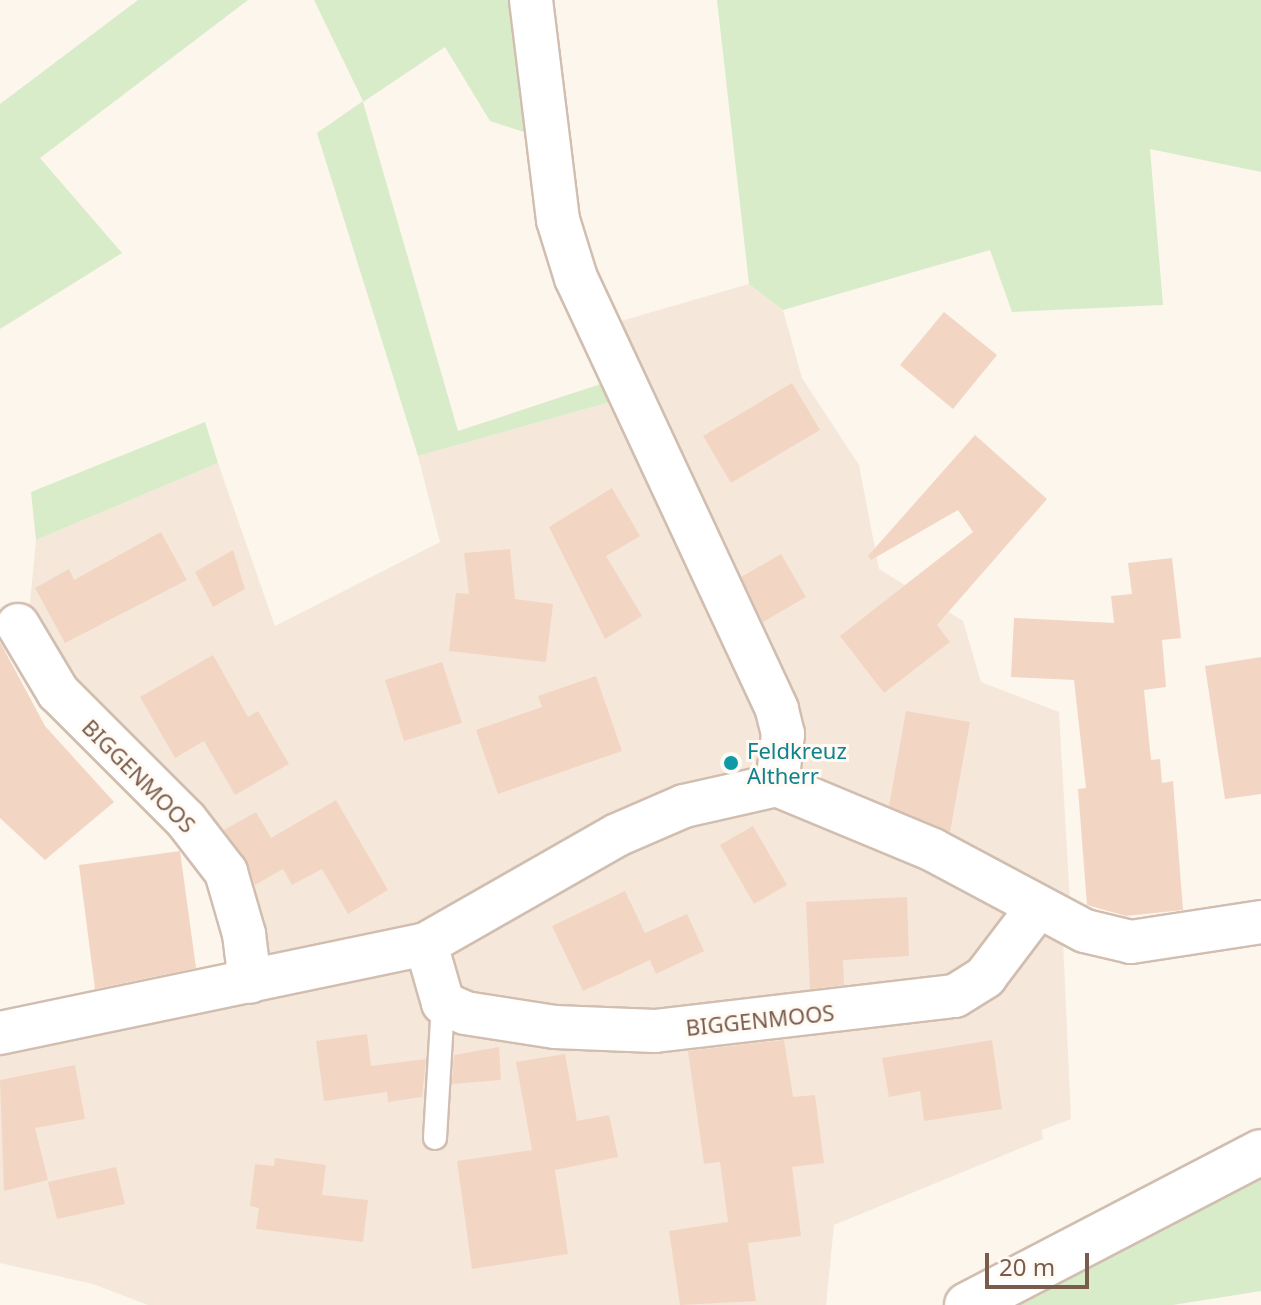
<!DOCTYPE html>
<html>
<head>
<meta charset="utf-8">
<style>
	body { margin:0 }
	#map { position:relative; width:1261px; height:1305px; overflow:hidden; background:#fdf6ec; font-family:"Noto Sans",sans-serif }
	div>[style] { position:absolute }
	.residential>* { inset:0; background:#f5e8da }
	.green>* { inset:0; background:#d8ecc9 }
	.building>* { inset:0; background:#f3d5c3 }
	.roads { filter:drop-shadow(2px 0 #d1beb0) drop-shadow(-2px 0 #d1beb0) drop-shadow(0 2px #d1beb0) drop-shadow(0 -2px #d1beb0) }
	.lane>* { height:22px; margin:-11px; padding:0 11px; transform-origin:11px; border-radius:11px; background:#fff }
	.street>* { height:42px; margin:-21px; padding:0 21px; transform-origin:21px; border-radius:21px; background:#fff }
	.secondary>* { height:44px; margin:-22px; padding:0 22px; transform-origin:22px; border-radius:22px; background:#fff }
	.dots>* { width:22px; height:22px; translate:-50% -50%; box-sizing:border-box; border:4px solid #fffaf3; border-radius:50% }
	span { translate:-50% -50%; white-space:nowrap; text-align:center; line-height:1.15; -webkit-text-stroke:6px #fffaf3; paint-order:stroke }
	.culture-label { font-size:22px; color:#0d838f }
	.left { translate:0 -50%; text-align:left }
	.street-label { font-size:22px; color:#7a5c4d }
	.scale { position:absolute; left:985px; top:1253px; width:104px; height:36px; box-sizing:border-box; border:4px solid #7a5c4d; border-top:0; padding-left:10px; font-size:24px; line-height:28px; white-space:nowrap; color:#7a5c4d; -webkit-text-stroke:6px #fffaf3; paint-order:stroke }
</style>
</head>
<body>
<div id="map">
	<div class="residential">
		<div style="clip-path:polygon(749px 284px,783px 310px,802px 378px,859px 465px,879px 569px,963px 621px,981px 682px,1059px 712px,1071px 920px,1063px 941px,1071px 1119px,1042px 1130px,1043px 1139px,834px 1225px,826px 1305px,148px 1305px,93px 1284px,0 1263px,0 1029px,248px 977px,231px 879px,26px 644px,36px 540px,218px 463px,275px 626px,440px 542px,418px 456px,621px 399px,607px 325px)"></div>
	</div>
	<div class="green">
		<div style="clip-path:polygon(138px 0,248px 0,40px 158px,122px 253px,0 329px,0 104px)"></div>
		<div style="clip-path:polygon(314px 0,521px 0,536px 136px,490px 121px,445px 47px,363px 102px,458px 431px,613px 380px,621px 399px,418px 456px,317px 133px,363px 101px)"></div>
		<div style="clip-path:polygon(717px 0,1261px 0,1261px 172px,1150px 149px,1163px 305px,1012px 312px,990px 250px,783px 310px,749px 284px)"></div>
		<div style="clip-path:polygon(205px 422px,218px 463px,36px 540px,31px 492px)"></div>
		<div style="clip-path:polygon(1261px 1170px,1261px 1291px,1173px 1305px,1005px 1305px)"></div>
	</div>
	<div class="building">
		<div style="clip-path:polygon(944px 312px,997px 355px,953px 409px,900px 365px)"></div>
		<div style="clip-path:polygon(792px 383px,820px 430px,731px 483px,703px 436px)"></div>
		<div style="clip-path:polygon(975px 435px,1047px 499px,937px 625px,950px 642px,884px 693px,840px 636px,973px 532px,958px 510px,871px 560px,868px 556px)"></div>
		<div style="clip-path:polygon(612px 488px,640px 536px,606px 556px,642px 616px,605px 639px,549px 527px)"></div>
		<div style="clip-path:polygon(161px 532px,187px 580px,65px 643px,35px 588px,69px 569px,74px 580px)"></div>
		<div style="clip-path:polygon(510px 549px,515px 599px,553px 604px,546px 662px,449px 651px,456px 593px,469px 594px,464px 553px)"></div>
		<div style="clip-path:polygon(233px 550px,245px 589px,213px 607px,195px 572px)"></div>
		<div style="clip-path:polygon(781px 554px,806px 597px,763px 622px,741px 577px)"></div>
		<div style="clip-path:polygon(1172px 558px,1181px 638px,1162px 640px,1166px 687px,1144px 690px,1151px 760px,1160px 759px,1162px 783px,1173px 781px,1183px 910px,1126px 916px,1087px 905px,1078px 789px,1086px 788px,1074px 680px,1011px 677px,1014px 618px,1114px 623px,1111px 596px,1132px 594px,1128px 563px)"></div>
		<div style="clip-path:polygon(0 642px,45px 726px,114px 802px,45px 860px,0 818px)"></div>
		<div style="clip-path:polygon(213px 655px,248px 717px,258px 711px,289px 764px,235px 795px,204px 741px,175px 758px,140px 697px)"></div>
		<div style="clip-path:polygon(1261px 657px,1261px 794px,1225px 799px,1205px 666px)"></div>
		<div style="clip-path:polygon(442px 662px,462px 723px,404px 741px,385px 680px)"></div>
		<div style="clip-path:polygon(596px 676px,622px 751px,498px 794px,476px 730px,542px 707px,538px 696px)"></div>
		<div style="clip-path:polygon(906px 711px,970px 722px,950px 832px,889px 806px)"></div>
		<div style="clip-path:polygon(336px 800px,388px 890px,348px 914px,322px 869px,292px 885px,283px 869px,255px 885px,245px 858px,224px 830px,256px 812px,271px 838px)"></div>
		<div style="clip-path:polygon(753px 826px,787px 885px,754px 904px,720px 845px)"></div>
		<div style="clip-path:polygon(180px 851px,196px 968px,95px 989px,79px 865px)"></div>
		<div style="clip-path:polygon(625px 891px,645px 933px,687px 914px,704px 951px,656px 974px,650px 960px,583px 991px,552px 926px)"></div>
		<div style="clip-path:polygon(907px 897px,909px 956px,843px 960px,844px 985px,810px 989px,806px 902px)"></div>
		<div style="clip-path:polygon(367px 1034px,371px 1066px,426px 1059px,422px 1097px,388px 1102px,387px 1092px,324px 1101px,316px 1041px)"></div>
		<div style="clip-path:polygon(784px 1040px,793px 1097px,815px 1095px,824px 1163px,792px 1167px,801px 1236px,748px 1243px,756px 1301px,680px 1305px,669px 1231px,728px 1222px,720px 1162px,704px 1164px,688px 1051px)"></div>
		<div style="clip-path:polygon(992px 1040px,1002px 1109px,924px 1121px,920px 1091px,889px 1097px,882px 1058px)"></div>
		<div style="clip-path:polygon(499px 1047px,501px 1080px,452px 1084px,454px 1055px)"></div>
		<div style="clip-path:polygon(565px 1054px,577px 1121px,609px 1115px,618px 1157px,555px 1170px,568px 1254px,472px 1269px,457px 1161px,532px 1150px,516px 1062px)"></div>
		<div style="clip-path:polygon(75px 1065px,85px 1119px,35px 1128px,48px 1180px,4px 1191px,0 1080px)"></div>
		<div style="clip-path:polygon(275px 1158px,326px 1165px,322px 1195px,368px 1200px,363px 1242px,256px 1229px,259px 1208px,250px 1206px,255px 1164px,274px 1166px)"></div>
		<div style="clip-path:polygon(116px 1167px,125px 1204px,57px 1219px,48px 1182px)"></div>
	</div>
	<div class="roads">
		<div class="lane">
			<div style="left:435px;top:1138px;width:135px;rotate:-86.6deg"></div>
		</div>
		<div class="street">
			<div style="left:531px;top:0;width:222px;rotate:83deg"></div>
			<div style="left:558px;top:220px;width:61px;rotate:72.8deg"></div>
			<div style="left:576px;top:278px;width:476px;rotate:65deg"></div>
			<div style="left:777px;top:710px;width:25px;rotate:76deg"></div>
			<div style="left:783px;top:734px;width:51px;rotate:96.7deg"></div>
			<div style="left:18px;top:625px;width:78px;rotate:59.2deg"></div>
			<div style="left:58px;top:692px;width:181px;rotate:45deg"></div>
			<div style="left:186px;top:820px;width:66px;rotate:52.4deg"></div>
			<div style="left:226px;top:872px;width:65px;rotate:73.8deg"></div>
			<div style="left:244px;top:934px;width:48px;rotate:82.9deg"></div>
			<div style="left:426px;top:944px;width:61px;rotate:73.9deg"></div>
			<div style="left:443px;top:1003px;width:24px;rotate:24deg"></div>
			<div style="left:465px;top:1013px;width:91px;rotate:8.8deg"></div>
			<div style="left:555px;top:1027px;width:100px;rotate:2.3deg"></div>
			<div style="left:655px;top:1031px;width:302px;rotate:-6.7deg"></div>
			<div style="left:955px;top:996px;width:36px;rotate:-32deg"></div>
			<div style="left:985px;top:977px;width:88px;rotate:-52.9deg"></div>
			<div style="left:0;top:1033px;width:435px;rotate:-11.8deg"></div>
			<div style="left:426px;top:944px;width:220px;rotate:-29.7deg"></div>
			<div style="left:617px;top:835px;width:73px;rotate:-23.4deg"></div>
			<div style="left:684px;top:806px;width:95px;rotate:-12.7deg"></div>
			<div style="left:777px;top:785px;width:169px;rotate:22.6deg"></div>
			<div style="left:933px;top:850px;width:172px;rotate:28.1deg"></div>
			<div style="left:1085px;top:931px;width:47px;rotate:13.4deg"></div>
			<div style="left:1131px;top:942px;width:132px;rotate:-8.7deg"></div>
		</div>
		<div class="secondary">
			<div style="left:967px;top:1305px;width:331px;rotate:-27.5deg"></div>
		</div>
	</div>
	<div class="dots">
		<div style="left:731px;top:763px;background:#0f9aa8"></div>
	</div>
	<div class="culture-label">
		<span class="left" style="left:747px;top:763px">Feldkreuz<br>Altherr</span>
	</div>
	<div class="street-label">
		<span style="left:139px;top:776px;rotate:45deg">BIGGENMOOS</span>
		<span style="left:760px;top:1020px;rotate:-6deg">BIGGENMOOS</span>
	</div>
	<div class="scale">20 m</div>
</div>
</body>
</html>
